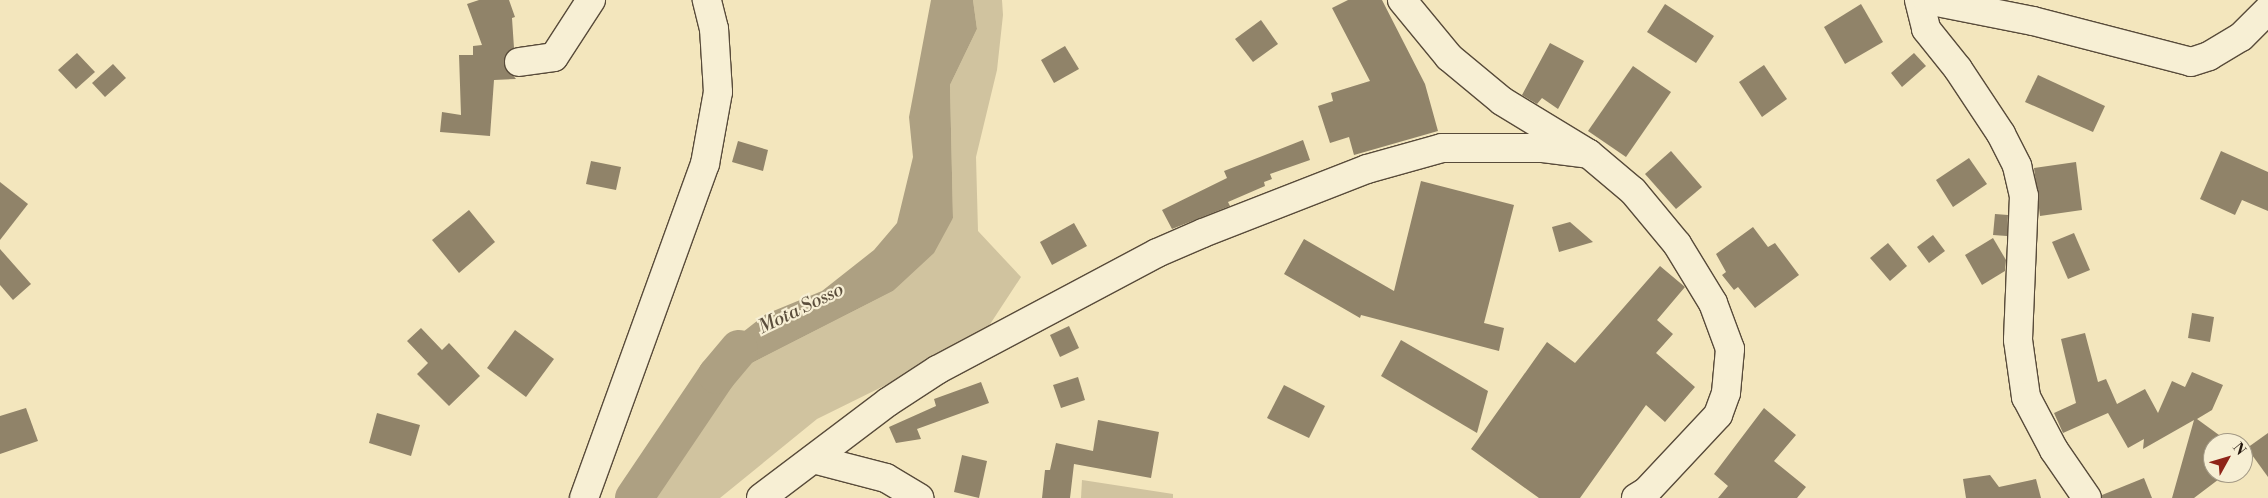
<!DOCTYPE html>
<html>
<head>
<meta charset="utf-8">
<style>
	body { margin:0 }
	#map { position:relative; width:2268px; height:498px; overflow:hidden; background:#f3e6bd; font-family:"Libre Bodoni",serif }
	div>[style] { position:absolute }
	.green>* { inset:0; background:#d0c39f }
	.water>* { inset:0; background:#ada082 }
	.river>* { height:38px; margin:-19px; padding:0 19px; transform-origin:19px; border-radius:19px; background:#ada082 }
	.building>* { inset:0; background:#908369 }
	.roads { filter:drop-shadow(1px 0 #584b3a) drop-shadow(-1px 0 #584b3a) drop-shadow(0 1px #584b3a) drop-shadow(0 -1px #584b3a) }
	.minor>* { height:28px; margin:-14px; padding:0 14px; transform-origin:14px; border-radius:14px; background:#f7efd4 }
	span { translate:-50% -50%; white-space:nowrap; text-align:center; line-height:1.15; -webkit-text-stroke:4.5px #f7efd4; paint-order:stroke }
	.water-label { font-size:19px; color:#5b4e3c; font-style:italic }
	.north { position:absolute; left:2203px; top:433px; width:50px; height:50px; box-sizing:border-box; background:#f7efd4; border:1px solid #a39985; border-radius:50%; rotate:51deg; font-size:14px; font-weight:700; line-height:20px; text-align:center; color:#24170e }
	.north::after { content:''; display:block; margin:auto; width:18px; height:22px; background:#8f2418; clip-path:polygon(50% 0,100% 100%,50% 72%,0 100%) }
</style>
</head>
<body>
<div id="map">
	<div class="green">
		<div style="clip-path:polygon(973px 0,1002px 0,1003px 15px,997px 70px,976px 157px,978px 231px,1021px 277px,981px 338px,817px 419px,720px 498px,648px 498px,672px 472px,744px 367px,893px 291px,953px 218px,950px 85px,977px 29px)"></div>
		<div style="clip-path:polygon(1082px 480px,1173px 494px,1173px 498px,1081px 498px)"></div>
	</div>
	<div class="water">
		<div style="clip-path:polygon(931px 0,973px 0,977px 29px,950px 85px,953px 218px,934px 253px,893px 291px,744px 367px,683px 404px,711px 357px,766px 314px,822px 291px,874px 250px,897px 223px,913px 157px,909px 117px)"></div>
	</div>
	<div class="river">
		<div style="left:634px;top:498px;width:148px;rotate:-56deg"></div>
		<div style="left:717px;top:375px;width:34px;rotate:-50deg"></div>
	</div>
	<div class="building">
		<div style="clip-path:polygon(479px 0,509px 0,515px 17px,512px 18px,514px 48px,505px 56px,504px 64px,516px 79px,494px 80px,490px 136px,440px 132px,442px 112px,461px 115px,459px 55px,473px 55px,473px 46px,482px 45px,467px 4px)"></div>
		<div style="clip-path:polygon(1348px 0,1382px 0,1425px 84px,1438px 131px,1354px 155px,1349px 137px,1330px 143px,1318px 106px,1333px 101px,1331px 93px,1370px 81px,1332px 8px)"></div>
		<div style="clip-path:polygon(1665px 4px,1714px 36px,1696px 63px,1647px 32px)"></div>
		<div style="clip-path:polygon(1861px 4px,1883px 42px,1845px 64px,1824px 27px)"></div>
		<div style="clip-path:polygon(1261px 20px,1278px 44px,1253px 62px,1235px 39px)"></div>
		<div style="clip-path:polygon(1550px 43px,1584px 61px,1558px 109px,1542px 98px,1537px 104px,1522px 95px)"></div>
		<div style="clip-path:polygon(1065px 46px,1079px 69px,1054px 83px,1041px 60px)"></div>
		<div style="clip-path:polygon(77px 53px,95px 72px,76px 89px,58px 70px)"></div>
		<div style="clip-path:polygon(1914px 53px,1926px 66px,1902px 87px,1891px 73px)"></div>
		<div style="clip-path:polygon(113px 64px,126px 78px,105px 97px,92px 83px)"></div>
		<div style="clip-path:polygon(1764px 65px,1787px 99px,1762px 117px,1739px 82px)"></div>
		<div style="clip-path:polygon(1633px 66px,1671px 92px,1626px 157px,1588px 131px)"></div>
		<div style="clip-path:polygon(2038px 75px,2105px 106px,2093px 132px,2025px 102px)"></div>
		<div style="clip-path:polygon(1303px 140px,1310px 160px,1270px 174px,1272px 179px,1264px 182px,1265px 186px,1228px 202px,1230px 206px,1172px 229px,1162px 210px,1227px 178px,1224px 171px)"></div>
		<div style="clip-path:polygon(738px 141px,768px 150px,763px 171px,732px 162px)"></div>
		<div style="clip-path:polygon(1671px 151px,1702px 187px,1676px 209px,1645px 174px)"></div>
		<div style="clip-path:polygon(2221px 151px,2268px 172px,2268px 211px,2242px 200px,2235px 215px,2200px 199px)"></div>
		<div style="clip-path:polygon(1969px 158px,1987px 184px,1953px 207px,1936px 180px)"></div>
		<div style="clip-path:polygon(591px 161px,621px 167px,616px 190px,586px 184px)"></div>
		<div style="clip-path:polygon(2076px 162px,2082px 210px,2040px 216px,2034px 168px)"></div>
		<div style="clip-path:polygon(1421px 181px,1514px 205px,1484px 323px,1504px 328px,1499px 351px,1361px 315px,1360px 318px,1284px 274px,1304px 239px,1394px 291px)"></div>
		<div style="clip-path:polygon(0 182px,28px 204px,0 240px)"></div>
		<div style="clip-path:polygon(469px 210px,495px 242px,459px 273px,432px 240px)"></div>
		<div style="clip-path:polygon(1995px 214px,2008px 215px,2007px 236px,1993px 235px)"></div>
		<div style="clip-path:polygon(1570px 222px,1593px 242px,1559px 252px,1552px 227px)"></div>
		<div style="clip-path:polygon(1074px 223px,1087px 246px,1052px 265px,1040px 242px)"></div>
		<div style="clip-path:polygon(1753px 227px,1768px 247px,1775px 243px,1799px 275px,1755px 308px,1738px 287px,1734px 290px,1722px 275px,1726px 272px,1716px 254px)"></div>
		<div style="clip-path:polygon(2074px 233px,2090px 270px,2068px 279px,2052px 242px)"></div>
		<div style="clip-path:polygon(1933px 235px,1945px 251px,1929px 263px,1917px 247px)"></div>
		<div style="clip-path:polygon(1993px 238px,2006px 260px,2005px 271px,1982px 285px,1965px 255px)"></div>
		<div style="clip-path:polygon(1888px 243px,1907px 266px,1890px 281px,1870px 258px)"></div>
		<div style="clip-path:polygon(0 249px,31px 284px,13px 300px,0 285px)"></div>
		<div style="clip-path:polygon(1660px 266px,1685px 287px,1657px 320px,1673px 334px,1656px 353px,1695px 387px,1665px 422px,1646px 405px,1580px 498px,1539px 498px,1471px 449px,1547px 342px,1575px 363px)"></div>
		<div style="clip-path:polygon(2192px 313px,2214px 317px,2210px 342px,2188px 338px)"></div>
		<div style="clip-path:polygon(1069px 326px,1079px 348px,1060px 357px,1050px 335px)"></div>
		<div style="clip-path:polygon(421px 328px,442px 350px,449px 343px,480px 376px,449px 406px,417px 374px,428px 363px,407px 341px)"></div>
		<div style="clip-path:polygon(515px 330px,554px 359px,526px 397px,487px 368px)"></div>
		<div style="clip-path:polygon(2085px 333px,2098px 382px,2106px 379px,2117px 404px,2145px 389px,2158px 413px,2172px 381px,2185px 387px,2192px 372px,2223px 385px,2212px 410px,2197px 419px,2230px 443px,2213px 443px,2213px 473px,2227px 473px,2194px 498px,2172px 498px,2194px 420px,2143px 449px,2144px 439px,2128px 448px,2108px 413px,2063px 433px,2054px 413px,2076px 403px,2061px 339px)"></div>
		<div style="clip-path:polygon(1401px 340px,1488px 391px,1477px 433px,1381px 376px)"></div>
		<div style="clip-path:polygon(1078px 377px,1085px 400px,1061px 408px,1053px 385px)"></div>
		<div style="clip-path:polygon(981px 382px,989px 403px,917px 429px,921px 439px,896px 443px,889px 427px,936px 406px,934px 399px)"></div>
		<div style="clip-path:polygon(1284px 385px,1325px 406px,1309px 438px,1267px 418px)"></div>
		<div style="clip-path:polygon(26px 408px,38px 441px,0 454px,0 416px)"></div>
		<div style="clip-path:polygon(1764px 408px,1796px 435px,1774px 461px,1806px 487px,1797px 498px,1718px 498px,1728px 486px,1714px 474px)"></div>
		<div style="clip-path:polygon(377px 413px,420px 425px,411px 456px,369px 443px)"></div>
		<div style="clip-path:polygon(1098px 420px,1159px 432px,1151px 478px,1074px 464px,1070px 498px,1042px 498px,1045px 470px,1050px 470px,1056px 443px,1093px 451px)"></div>
		<div style="clip-path:polygon(2268px 433px,2268px 477px,2247px 448px)"></div>
		<div style="clip-path:polygon(962px 455px,987px 461px,979px 498px,954px 492px)"></div>
		<div style="clip-path:polygon(1990px 475px,1999px 487px,2036px 479px,2041px 498px,1966px 498px,1963px 479px)"></div>
		<div style="clip-path:polygon(2144px 478px,2152px 498px,2102px 498px,2102px 495px)"></div>
	</div>
	<div class="roads">
		<div class="minor">
			<div style="left:1919px;top:0;width:30px;rotate:76deg"></div>
			<div style="left:1926px;top:29px;width:51px;rotate:51.3deg"></div>
			<div style="left:1958px;top:69px;width:78px;rotate:56.5deg"></div>
			<div style="left:2001px;top:134px;width:36px;rotate:63deg"></div>
			<div style="left:2017px;top:166px;width:31px;rotate:77deg"></div>
			<div style="left:2024px;top:196px;width:144px;rotate:92.4deg"></div>
			<div style="left:2018px;top:340px;width:58px;rotate:82deg"></div>
			<div style="left:2026px;top:397px;width:60px;rotate:62.2deg"></div>
			<div style="left:2054px;top:450px;width:58px;rotate:55.5deg"></div>
			<div style="left:1927px;top:0;width:108px;rotate:11.2deg"></div>
			<div style="left:2033px;top:21px;width:163px;rotate:14.5deg"></div>
			<div style="left:2191px;top:62px;width:19px;rotate:-18deg"></div>
			<div style="left:2209px;top:56px;width:37px;rotate:-31deg"></div>
			<div style="left:2241px;top:37px;width:38px;rotate:-45deg"></div>
			<div style="left:519px;top:62px;width:35px;rotate:-8deg"></div>
			<div style="left:554px;top:57px;width:68px;rotate:-57deg"></div>
			<div style="left:1589px;top:154px;width:57px;rotate:40.1deg"></div>
			<div style="left:1633px;top:191px;width:69px;rotate:50.3deg"></div>
			<div style="left:1677px;top:244px;width:69px;rotate:58.6deg"></div>
			<div style="left:1713px;top:303px;width:49px;rotate:69.7deg"></div>
			<div style="left:1730px;top:349px;width:44px;rotate:95.2deg"></div>
			<div style="left:1726px;top:393px;width:23px;rotate:110deg"></div>
			<div style="left:1718px;top:415px;width:104px;rotate:133.1deg"></div>
			<div style="left:1647px;top:491px;width:13px;rotate:148deg"></div>
			<div style="left:813px;top:459px;width:75px;rotate:14.6deg"></div>
			<div style="left:886px;top:478px;width:39px;rotate:31deg"></div>
			<div style="left:584px;top:498px;width:355px;rotate:-70.1deg"></div>
			<div style="left:705px;top:164px;width:73px;rotate:-79.8deg"></div>
			<div style="left:718px;top:92px;width:63px;rotate:-93.6deg"></div>
			<div style="left:714px;top:29px;width:30px;rotate:-104deg"></div>
			<div style="left:761px;top:498px;width:159px;rotate:-37.1deg"></div>
			<div style="left:888px;top:402px;width:59px;rotate:-33.1deg"></div>
			<div style="left:937px;top:370px;width:249px;rotate:-28deg"></div>
			<div style="left:1157px;top:253px;width:50px;rotate:-23.5deg"></div>
			<div style="left:1203px;top:233px;width:176px;rotate:-21.3deg"></div>
			<div style="left:1367px;top:169px;width:78px;rotate:-15.6deg"></div>
			<div style="left:1442px;top:148px;width:101px"></div>
			<div style="left:1543px;top:148px;width:46px;rotate:7.4deg"></div>
			<div style="left:1589px;top:154px;width:102px;rotate:-148.7deg"></div>
			<div style="left:1502px;top:101px;width:69px;rotate:-140.3deg"></div>
			<div style="left:1449px;top:57px;width:74px;rotate:-129.5deg"></div>
		</div>
	</div>
	<div class="water-label">
		<span style="left:801px;top:309px;rotate:-26deg">Mota Sosso</span>
	</div>
	<div class="north">N</div>
</div>
</body>
</html>
